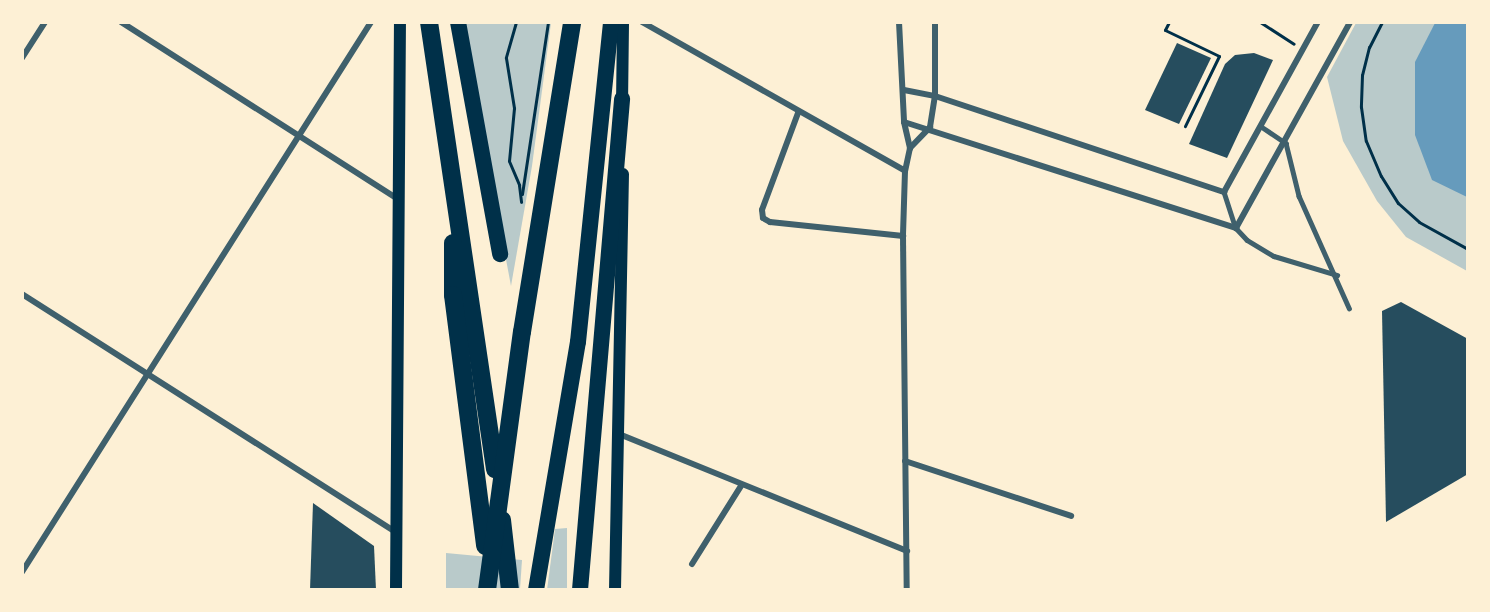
<!DOCTYPE html>
<html>
<head>
<meta charset="utf-8">
<style>
	body { margin:0 }
	#map { position:relative; width:1490px; height:612px; overflow:hidden; background:#fdf0d5; font-family:"Source Serif 4",serif }
	div>[style] { position:absolute }
	.green>* { inset:0; background:#b9caca }
	.water>* { inset:0; background:#669bbc }
	.building>* { inset:0; background:#264d5e }
	.path>* { height:3px; margin:-1.5px; padding:0 1.5px; transform-origin:1.5px; border-radius:1.5px; background:#003049 }
	.service>* { height:4.5px; margin:-2.25px; padding:0 2.25px; transform-origin:2.25px; border-radius:2.25px; background:#3f606c }
	.minor>* { height:6px; margin:-3px; padding:0 3px; transform-origin:3px; border-radius:3px; background:#3f606c }
	.secondary>* { height:12px; margin:-6px; padding:0 6px; transform-origin:6px; border-radius:6px; background:#003049 }
	.trunk>* { height:16px; margin:-8px; padding:0 8px; transform-origin:8px; border-radius:8px; background:#003049 }
	.motorway>* { height:18px; margin:-9px; padding:0 9px; transform-origin:9px; border-radius:9px; background:#003049 }
	span { translate:-50% -50%; white-space:nowrap; text-align:center; line-height:1.15; -webkit-text-stroke:6px #fdf0d5; paint-order:stroke }
	.frame { position:absolute; inset:0; border:24px solid #fdf0d5; pointer-events:none }
</style>
</head>
<body>
<div id="map">
	<div class="green">
		<div style="clip-path:polygon(462px 23px,551px 23px,532px 166px,511px 286px)"></div>
		<div style="clip-path:polygon(1356px 23px,1467px 23px,1467px 271px,1406px 237px,1377px 201px,1343px 141px,1327px 77px)"></div>
		<div style="clip-path:polygon(567px 528px,567px 589px,547px 590px,555px 529px)"></div>
		<div style="clip-path:polygon(446px 553px,522px 560px,520px 589px,446px 590px)"></div>
	</div>
	<div class="water">
		<div style="clip-path:polygon(1435px 23px,1467px 23px,1467px 197px,1432px 180px,1415px 135px,1415px 62px)"></div>
	</div>
	<div class="building">
		<div style="clip-path:polygon(1177px 43px,1211px 58px,1179px 124px,1145px 110px)"></div>
		<div style="clip-path:polygon(1254px 53px,1273px 60px,1227px 158px,1189px 144px,1225px 64px,1235px 55px)"></div>
		<div style="clip-path:polygon(1401px 302px,1468px 339px,1468px 474px,1386px 522px,1382px 311px)"></div>
		<div style="clip-path:polygon(313px 503px,374px 546px,376px 590px,310px 590px)"></div>
	</div>
	<div class="path">
		<div style="left:516px;top:22px;width:37px;rotate:106deg"></div>
		<div style="left:506px;top:58px;width:51px;rotate:80.9deg"></div>
		<div style="left:514px;top:108px;width:53px;rotate:95.4deg"></div>
		<div style="left:509px;top:161px;width:26px;rotate:67deg"></div>
		<div style="left:519px;top:185px;width:17px;rotate:83deg"></div>
		<div style="left:1169px;top:22px;width:9px;rotate:117deg"></div>
		<div style="left:1165px;top:30px;width:60px;rotate:25.7deg"></div>
		<div style="left:1219px;top:56px;width:78px;rotate:115.9deg"></div>
		<div style="left:1260px;top:22px;width:40px;rotate:32.9deg"></div>
		<div style="left:1382px;top:22px;width:28px;rotate:117deg"></div>
		<div style="left:1369px;top:47px;width:29px;rotate:104deg"></div>
		<div style="left:1362px;top:75px;width:32px;rotate:92deg"></div>
		<div style="left:1361px;top:107px;width:34px;rotate:82deg"></div>
		<div style="left:1366px;top:141px;width:38px;rotate:67deg"></div>
		<div style="left:1381px;top:176px;width:32px;rotate:58deg"></div>
		<div style="left:1398px;top:203px;width:28px;rotate:42deg"></div>
		<div style="left:1419px;top:222px;width:56px;rotate:28.9deg"></div>
		<div style="left:522px;top:194px;width:174px;rotate:-81.4deg"></div>
	</div>
	<div class="service">
		<div style="left:1262px;top:127px;width:29px;rotate:34deg"></div>
		<div style="left:1286px;top:143px;width:55px;rotate:76.2deg"></div>
		<div style="left:1299px;top:196px;width:123px;rotate:65.9deg"></div>
		<div style="left:1224px;top:192px;width:38px;rotate:72deg"></div>
		<div style="left:1236px;top:228px;width:16px;rotate:47deg"></div>
		<div style="left:1247px;top:240px;width:31px;rotate:31deg"></div>
		<div style="left:1274px;top:256px;width:66px;rotate:16.8deg"></div>
	</div>
	<div class="minor">
		<div style="left:121px;top:22px;width:329px;rotate:32.6deg"></div>
		<div style="left:642px;top:22px;width:302px;rotate:29.5deg"></div>
		<div style="left:899px;top:22px;width:100px;rotate:87.1deg"></div>
		<div style="left:904px;top:122px;width:27px;rotate:77deg"></div>
		<div style="left:910px;top:148px;width:24px;rotate:102deg"></div>
		<div style="left:905px;top:171px;width:65px;rotate:91.8deg"></div>
		<div style="left:903px;top:236px;width:354px;rotate:89.4deg"></div>
		<div style="left:22px;top:58px;width:43px;rotate:-57.4deg"></div>
		<div style="left:904px;top:90px;width:32px;rotate:11deg"></div>
		<div style="left:935px;top:96px;width:305px;rotate:18.4deg"></div>
		<div style="left:1224px;top:192px;width:194px;rotate:-61.1deg"></div>
		<div style="left:798px;top:113px;width:103px;rotate:110.4deg"></div>
		<div style="left:762px;top:210px;width:8px;rotate:83deg"></div>
		<div style="left:763px;top:218px;width:8px;rotate:30deg"></div>
		<div style="left:770px;top:222px;width:134px;rotate:6deg"></div>
		<div style="left:904px;top:122px;width:349px;rotate:17.7deg"></div>
		<div style="left:1236px;top:228px;width:235px;rotate:-61deg"></div>
		<div style="left:910px;top:148px;width:29px;rotate:-46deg"></div>
		<div style="left:930px;top:127px;width:31px;rotate:-81deg"></div>
		<div style="left:935px;top:96px;width:74px;rotate:-90deg"></div>
		<div style="left:22px;top:294px;width:442px;rotate:32.5deg"></div>
		<div style="left:619px;top:434px;width:311px;rotate:22.1deg"></div>
		<div style="left:905px;top:461px;width:175px;rotate:18.3deg"></div>
		<div style="left:692px;top:564px;width:92px;rotate:-57.9deg"></div>
		<div style="left:22px;top:572px;width:651px;rotate:-57.6deg"></div>
	</div>
	<div class="secondary">
		<div style="left:622px;top:105px;width:83px;rotate:-89.3deg"></div>
		<div style="left:396px;top:590px;width:568px;rotate:-89.6deg"></div>
		<div style="left:615px;top:590px;width:416px;rotate:-88.9deg"></div>
	</div>
	<div class="trunk">
		<div style="left:458px;top:22px;width:236px;rotate:79.7deg"></div>
		<div style="left:536px;top:590px;width:252px;rotate:-80.4deg"></div>
		<div style="left:578px;top:342px;width:322px;rotate:-84.1deg"></div>
		<div style="left:580px;top:590px;width:493px;rotate:-85.1deg"></div>
	</div>
	<div class="motorway">
		<div style="left:429px;top:22px;width:452px;rotate:81.6deg"></div>
		<div style="left:453px;top:243px;width:52px;rotate:90deg"></div>
		<div style="left:453px;top:295px;width:253px;rotate:82.7deg"></div>
		<div style="left:502px;top:520px;width:70px;rotate:83.5deg"></div>
		<div style="left:487px;top:590px;width:260px;rotate:-82.3deg"></div>
		<div style="left:522px;top:332px;width:314px;rotate:-80.8deg"></div>
	</div>
	<div class="frame"></div>
</div>
</body>
</html>
